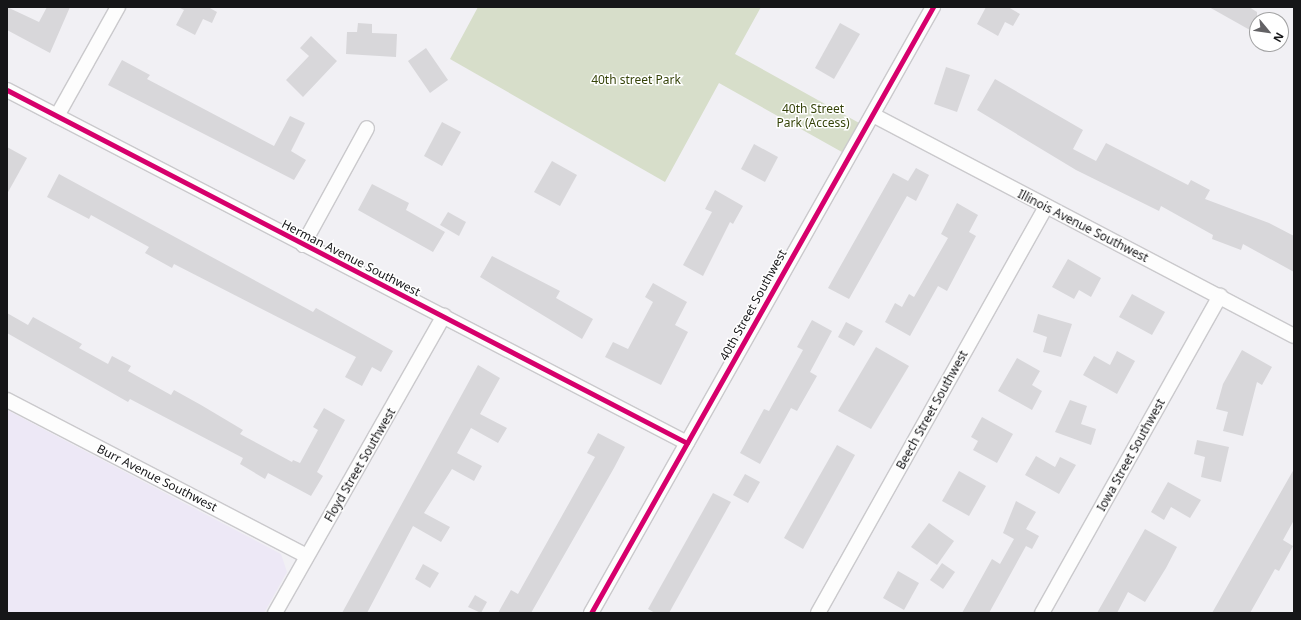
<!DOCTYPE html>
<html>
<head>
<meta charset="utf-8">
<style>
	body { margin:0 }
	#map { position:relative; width:1301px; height:620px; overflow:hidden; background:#f1f0f4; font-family:"Noto Sans",sans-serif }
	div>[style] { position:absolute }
	.education>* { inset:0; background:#ede8f6 }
	.green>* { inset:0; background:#d7deca }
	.building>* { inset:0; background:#d8d7da }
	.roads { filter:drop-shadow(1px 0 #cac9cc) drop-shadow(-1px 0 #cac9cc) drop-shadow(0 1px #cac9cc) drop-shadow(0 -1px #cac9cc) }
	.street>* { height:14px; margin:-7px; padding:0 7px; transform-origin:7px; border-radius:7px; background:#fdfdfd }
	.cycleway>* { height:5px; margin:-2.5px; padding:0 2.5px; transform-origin:2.5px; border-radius:2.5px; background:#d6006c }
	span { translate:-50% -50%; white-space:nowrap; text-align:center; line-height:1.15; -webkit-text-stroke:3px #fff; paint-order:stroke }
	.park-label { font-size:12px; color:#354309 }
	.street-label { font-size:12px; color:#161618 }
	.frame { position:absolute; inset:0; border:8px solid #161618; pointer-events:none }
	.north { position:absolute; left:1249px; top:12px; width:40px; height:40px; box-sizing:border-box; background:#fff; border:1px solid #a2a2a3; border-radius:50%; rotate:119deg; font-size:11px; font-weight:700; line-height:16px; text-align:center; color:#161618 }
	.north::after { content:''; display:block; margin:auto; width:14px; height:18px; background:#636265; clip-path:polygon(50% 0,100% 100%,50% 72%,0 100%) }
</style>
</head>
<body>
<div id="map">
	<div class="education">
		<div style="clip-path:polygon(7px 410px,281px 554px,287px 572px,264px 613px,7px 613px)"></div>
	</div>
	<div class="green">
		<div style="clip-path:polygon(478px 7px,761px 7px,735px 54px,861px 124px,849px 156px,719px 83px,665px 182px,450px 59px)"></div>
	</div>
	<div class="building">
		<div style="clip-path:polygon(7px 7px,39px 22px,47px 7px,70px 7px,50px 53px,7px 30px)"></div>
		<div style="clip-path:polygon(178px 7px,208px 7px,217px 12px,212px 23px,203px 19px,195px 35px,176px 25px,184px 10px)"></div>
		<div style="clip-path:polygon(986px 7px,1008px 7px,1020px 14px,1013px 26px,1005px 22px,998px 36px,977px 24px)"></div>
		<div style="clip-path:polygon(1209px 7px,1249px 7px,1257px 12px,1257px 34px)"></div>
		<div style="clip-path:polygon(358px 23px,372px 24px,372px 33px,397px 34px,396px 57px,346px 54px,347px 32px,357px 32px)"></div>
		<div style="clip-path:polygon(840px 23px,860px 34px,834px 79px,815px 68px)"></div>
		<div style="clip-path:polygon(311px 36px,337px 61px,303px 97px,286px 80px,309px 56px,300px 48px)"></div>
		<div style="clip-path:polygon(426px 48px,448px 80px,430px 93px,408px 61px)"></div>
		<div style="clip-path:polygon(122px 60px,150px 75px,147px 79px,274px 146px,290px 116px,305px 123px,291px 151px,306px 160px,294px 180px,108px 85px)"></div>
		<div style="clip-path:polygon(946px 67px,970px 75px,957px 112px,934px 104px)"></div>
		<div style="clip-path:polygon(995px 79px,1083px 130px,1073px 149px,1096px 161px,1106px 143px,1188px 185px,1191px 180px,1210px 190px,1205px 199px,1269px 223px,1294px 236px,1294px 272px,1243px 244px,1241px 250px,1212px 239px,1213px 235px,1161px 206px,1159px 211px,1076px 170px,977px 110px)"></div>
		<div style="clip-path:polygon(442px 122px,461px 132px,442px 166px,424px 156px)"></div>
		<div style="clip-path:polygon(754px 144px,778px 157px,765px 182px,741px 169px)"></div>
		<div style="clip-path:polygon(7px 147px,27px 158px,7px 194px)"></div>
		<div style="clip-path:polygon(552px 161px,577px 175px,560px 206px,534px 192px)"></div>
		<div style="clip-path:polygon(916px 168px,929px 175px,916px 201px,907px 196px,849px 299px,828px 288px,893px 173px,908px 181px)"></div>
		<div style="clip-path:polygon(59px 174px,313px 312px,316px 308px,393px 351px,381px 372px,372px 367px,362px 386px,345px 377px,356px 357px,174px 264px,172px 268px,145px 253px,149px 247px,91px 215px,89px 219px,47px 197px)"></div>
		<div style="clip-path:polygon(372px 184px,409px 203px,406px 210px,445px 232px,433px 252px,358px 210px)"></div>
		<div style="clip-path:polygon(715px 190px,743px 206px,733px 224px,730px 222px,703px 276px,683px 265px,712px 212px,705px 209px)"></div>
		<div style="clip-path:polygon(957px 203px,978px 215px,969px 232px,976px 236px,947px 291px,938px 286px,910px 336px,885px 322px,895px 303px,902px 307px,909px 294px,914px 297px,948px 238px,941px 234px)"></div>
		<div style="clip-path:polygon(448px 212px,466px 222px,459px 236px,440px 225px)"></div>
		<div style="clip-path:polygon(492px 256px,560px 291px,556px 298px,593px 319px,582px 339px,480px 277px)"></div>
		<div style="clip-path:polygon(1068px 259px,1101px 278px,1091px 297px,1079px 290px,1074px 299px,1052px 287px)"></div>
		<div style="clip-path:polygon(653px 283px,687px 302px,675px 325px,688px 332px,661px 385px,605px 357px,613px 342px,628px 349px,653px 302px,645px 297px)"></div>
		<div style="clip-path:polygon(1132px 294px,1165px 312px,1152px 335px,1119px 317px)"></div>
		<div style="clip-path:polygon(7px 313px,28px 325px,33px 317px,82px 344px,79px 348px,108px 364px,112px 356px,131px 366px,128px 371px,171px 395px,174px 390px,201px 405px,243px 430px,240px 434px,292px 462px,293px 460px,300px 463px,318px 430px,313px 427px,324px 408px,345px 420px,317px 472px,323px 476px,311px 496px,268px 473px,265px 479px,240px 464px,243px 458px,130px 399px,128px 402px,7px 333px)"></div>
		<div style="clip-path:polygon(1038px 314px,1072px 324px,1061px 357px,1043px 352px,1047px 337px,1033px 332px)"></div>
		<div style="clip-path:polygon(812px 320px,832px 331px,810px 372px,817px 376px,797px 411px,791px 408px,760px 464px,740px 453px,764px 409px,769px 411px,803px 350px,797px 347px)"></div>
		<div style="clip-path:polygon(846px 322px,863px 331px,854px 346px,838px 337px)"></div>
		<div style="clip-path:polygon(876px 347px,909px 366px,871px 429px,838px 411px)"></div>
		<div style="clip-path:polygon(1242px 350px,1272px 367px,1262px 385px,1257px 382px,1243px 436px,1223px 431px,1228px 412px,1216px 409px,1223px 384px)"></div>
		<div style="clip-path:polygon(1117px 351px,1135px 361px,1117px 394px,1083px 375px,1094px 356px,1110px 365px)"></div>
		<div style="clip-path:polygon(1017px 358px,1040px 371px,1032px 385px,1042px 391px,1032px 410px,998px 391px)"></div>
		<div style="clip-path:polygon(478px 365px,500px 378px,480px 414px,507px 428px,498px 443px,471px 428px,457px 453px,482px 466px,474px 481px,452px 469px,424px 513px,450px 527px,441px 542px,413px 526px,367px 613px,342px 613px)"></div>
		<div style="clip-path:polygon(1070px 400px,1087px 406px,1081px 424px,1096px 429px,1091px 445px,1055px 432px)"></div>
		<div style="clip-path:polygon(982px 417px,1013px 434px,997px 463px,973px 450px,978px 441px,971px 437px)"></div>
		<div style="clip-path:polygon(598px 433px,625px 447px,614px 468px,531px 613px,498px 613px,511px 590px,518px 594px,595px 457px,587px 453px)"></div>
		<div style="clip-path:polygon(1197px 440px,1229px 447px,1221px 482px,1201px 477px,1205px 457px,1194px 454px)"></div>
		<div style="clip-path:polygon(837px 445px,855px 455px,803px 549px,784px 538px)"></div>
		<div style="clip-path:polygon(1036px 456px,1055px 467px,1060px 457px,1076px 465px,1059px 494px,1025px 475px)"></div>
		<div style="clip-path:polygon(1294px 469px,1294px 520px,1283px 540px,1293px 546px,1279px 571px,1275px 569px,1250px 613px,1212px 613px)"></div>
		<div style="clip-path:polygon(959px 471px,986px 486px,969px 516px,942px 501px)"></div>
		<div style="clip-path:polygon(745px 474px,760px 482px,748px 503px,733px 495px)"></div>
		<div style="clip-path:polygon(1168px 482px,1201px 500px,1190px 518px,1171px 507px,1164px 520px,1151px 512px)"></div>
		<div style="clip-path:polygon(713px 493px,731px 502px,669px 613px,655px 613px,648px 609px)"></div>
		<div style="clip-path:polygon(1016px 501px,1036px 512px,1026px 529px,1039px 536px,1032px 549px,1026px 546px,989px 613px,962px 613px,992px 559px,1000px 564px,1014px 539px,1003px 533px)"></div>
		<div style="clip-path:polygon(929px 523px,954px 541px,937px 565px,911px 547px)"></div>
		<div style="clip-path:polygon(1145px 529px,1177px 547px,1166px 568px,1145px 602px,1128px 592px,1117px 613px,1097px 613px)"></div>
		<div style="clip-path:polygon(942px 563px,955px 572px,943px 589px,930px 580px)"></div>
		<div style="clip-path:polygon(423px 564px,439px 573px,430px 588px,415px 579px)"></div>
		<div style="clip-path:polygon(898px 571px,919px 583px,904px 610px,883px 598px)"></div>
		<div style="clip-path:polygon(475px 595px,487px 602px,481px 613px,468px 607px)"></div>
	</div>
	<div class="roads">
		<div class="street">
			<div style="left:7px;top:90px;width:766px;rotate:27.43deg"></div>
			<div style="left:873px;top:115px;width:475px;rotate:27.7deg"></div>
			<div style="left:57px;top:116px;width:125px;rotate:-60.8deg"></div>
			<div style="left:303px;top:245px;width:133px;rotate:-61.3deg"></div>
			<div style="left:7px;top:400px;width:338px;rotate:27.5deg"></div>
			<div style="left:275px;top:613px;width:342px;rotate:-60.4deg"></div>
			<div style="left:591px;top:613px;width:696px;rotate:-60.56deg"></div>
			<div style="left:818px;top:613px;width:466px;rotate:-60.7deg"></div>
			<div style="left:1042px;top:613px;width:364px;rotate:-60.7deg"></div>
		</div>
	</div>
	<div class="cycleway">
		<div style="left:7px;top:90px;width:766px;rotate:27.43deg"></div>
		<div style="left:591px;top:613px;width:696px;rotate:-60.56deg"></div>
	</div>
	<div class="park-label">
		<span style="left:636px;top:80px">40th street Park</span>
		<span style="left:813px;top:116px">40th Street<br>Park (Access)</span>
	</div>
	<div class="street-label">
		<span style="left:1083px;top:226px;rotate:27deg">Illinois Avenue Southwest</span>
		<span style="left:351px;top:258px;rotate:27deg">Herman Avenue Southwest</span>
		<span style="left:753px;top:305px;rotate:-61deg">40th Street Southwest</span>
		<span style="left:932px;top:410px;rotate:-61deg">Beech Street Southwest</span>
		<span style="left:1131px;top:455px;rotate:-61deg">Iowa Street Southwest</span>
		<span style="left:360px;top:465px;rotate:-60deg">Floyd Street Southwest</span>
		<span style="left:157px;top:478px;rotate:27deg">Burr Avenue Southwest</span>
	</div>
	<div class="frame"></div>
	<div class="north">N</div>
</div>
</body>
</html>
